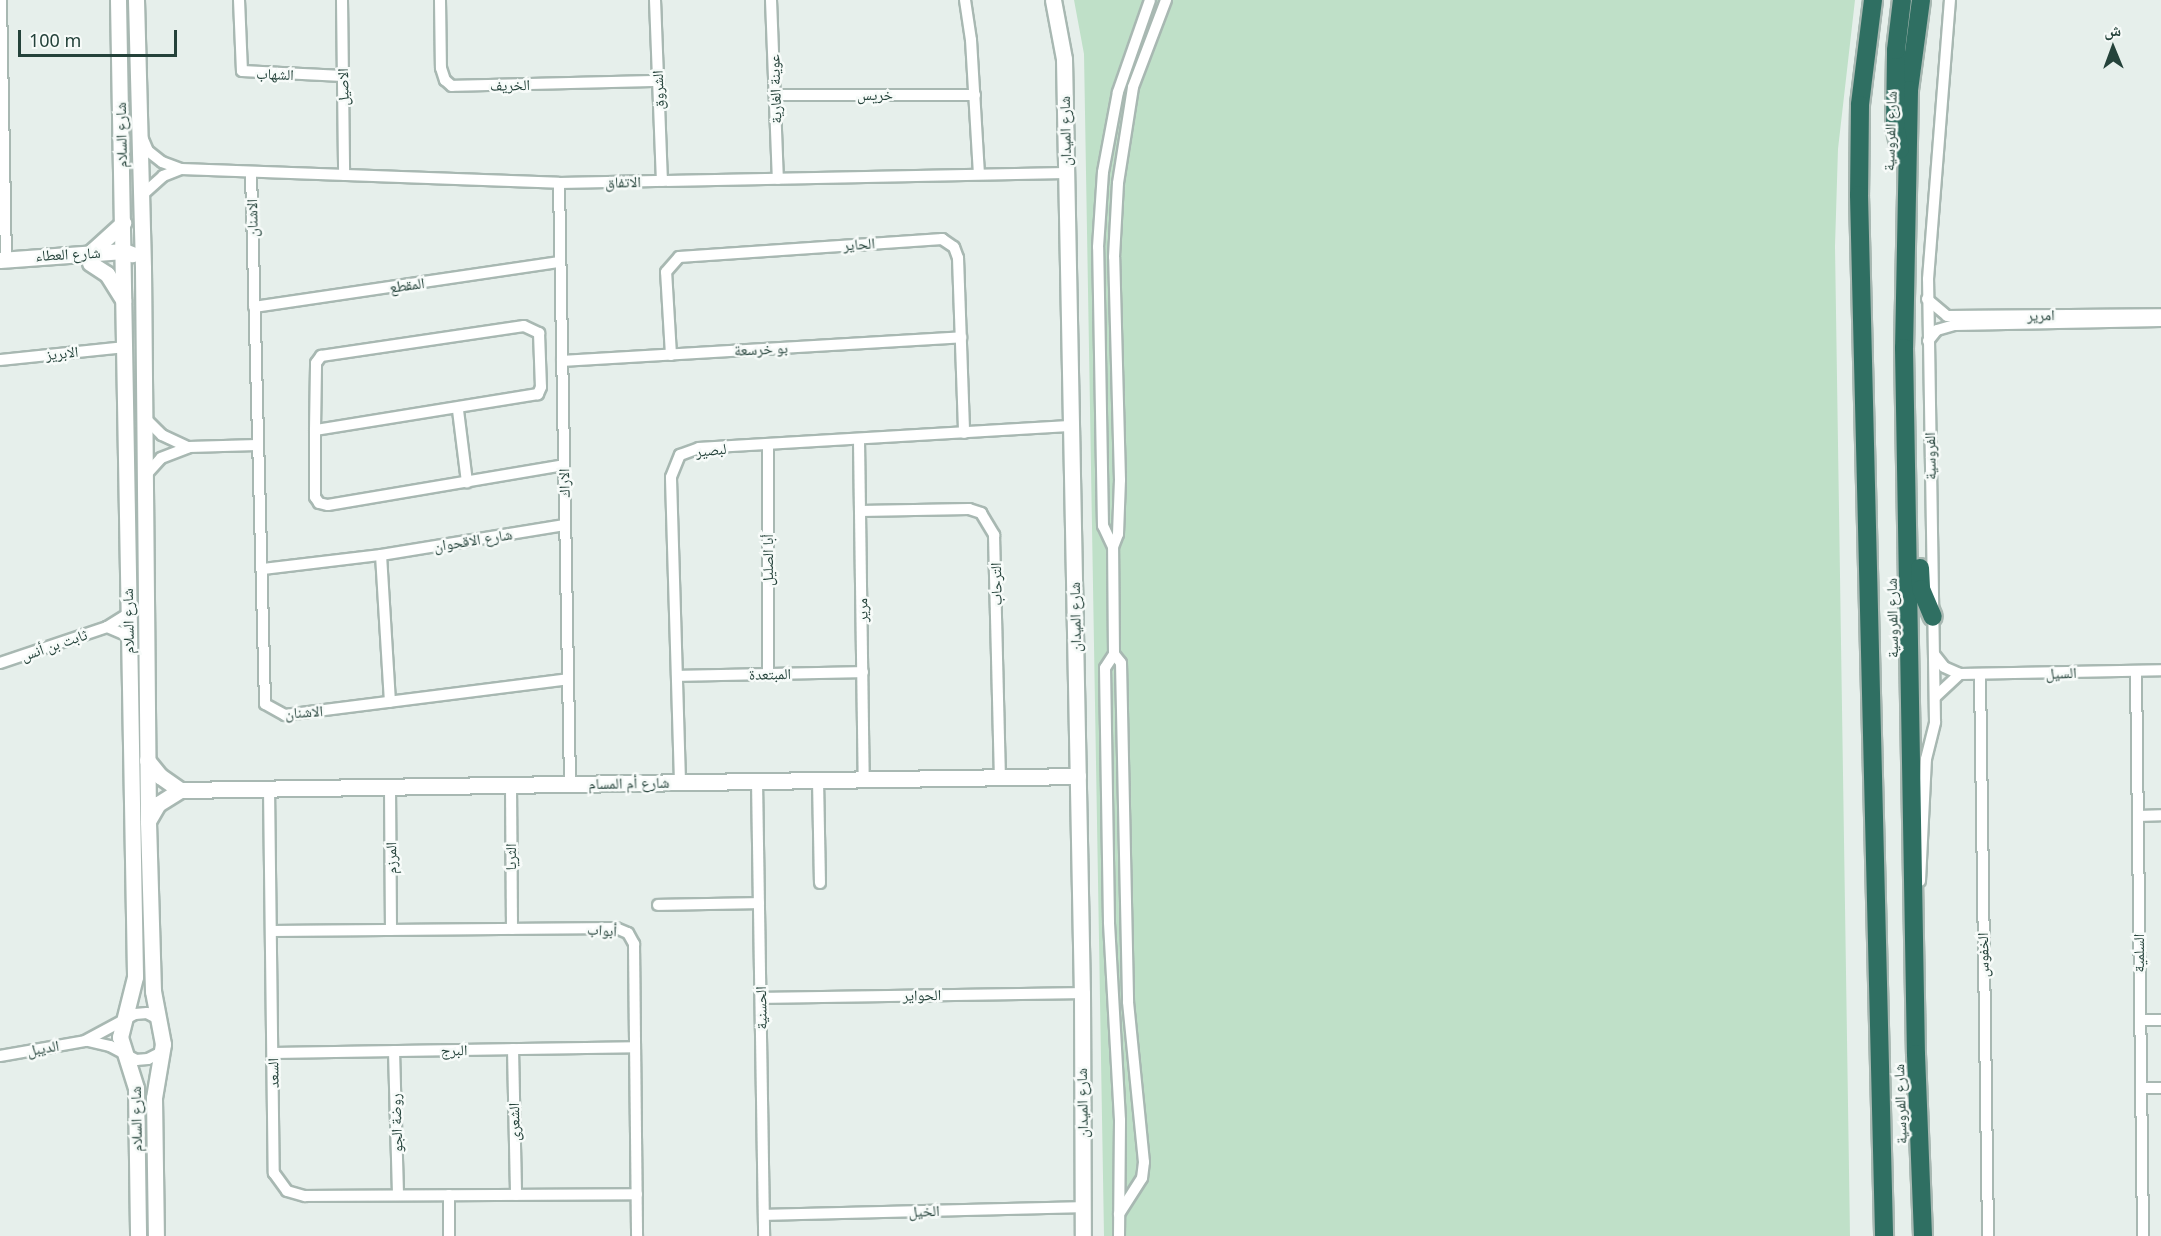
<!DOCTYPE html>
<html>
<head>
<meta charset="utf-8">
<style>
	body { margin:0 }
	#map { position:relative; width:2161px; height:1236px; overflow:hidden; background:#e6efeb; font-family:"Noto Sans","Noto Naskh Arabic",sans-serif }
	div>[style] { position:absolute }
	.green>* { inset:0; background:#bfe0c8 }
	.roads { filter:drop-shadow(2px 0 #a8b8b2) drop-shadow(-2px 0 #a8b8b2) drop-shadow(0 2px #a8b8b2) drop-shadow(0 -2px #a8b8b2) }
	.street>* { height:10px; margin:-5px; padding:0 5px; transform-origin:5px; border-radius:5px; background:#fff }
	.secondary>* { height:15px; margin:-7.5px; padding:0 7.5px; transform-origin:7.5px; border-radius:7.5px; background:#fff }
	.highway>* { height:18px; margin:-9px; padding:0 9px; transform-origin:9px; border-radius:9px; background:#2f6f62 }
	span { translate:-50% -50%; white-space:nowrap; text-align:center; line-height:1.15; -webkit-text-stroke:5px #f7fbf9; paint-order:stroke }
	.street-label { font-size:15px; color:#24423a }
	.north { position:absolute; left:2083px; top:18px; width:60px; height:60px; -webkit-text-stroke:4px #f7fbf9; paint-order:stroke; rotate:359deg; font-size:16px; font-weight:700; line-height:24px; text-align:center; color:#24423a }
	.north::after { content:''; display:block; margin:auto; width:21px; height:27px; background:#24423a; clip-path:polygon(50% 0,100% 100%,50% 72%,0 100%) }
	.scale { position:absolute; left:18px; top:30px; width:159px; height:27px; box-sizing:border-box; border:3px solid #24423a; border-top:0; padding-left:8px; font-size:18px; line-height:21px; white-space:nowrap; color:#24423a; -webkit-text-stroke:4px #f7fbf9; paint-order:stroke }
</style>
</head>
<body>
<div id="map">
	<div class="green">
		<div style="clip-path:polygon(1074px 0,1855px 0,1838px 149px,1835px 246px,1850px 1236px,1104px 1236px,1084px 54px)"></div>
	</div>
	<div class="roads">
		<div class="street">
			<div style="left:1px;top:0;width:257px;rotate:88.9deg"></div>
			<div style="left:239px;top:0;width:71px;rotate:87.6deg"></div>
			<div style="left:242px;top:71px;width:101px;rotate:2.8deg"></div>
			<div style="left:342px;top:0;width:175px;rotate:89.3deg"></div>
			<div style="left:440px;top:0;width:68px;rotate:89.2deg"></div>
			<div style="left:441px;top:68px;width:13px;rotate:72deg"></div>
			<div style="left:445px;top:80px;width:9px;rotate:41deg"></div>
			<div style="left:452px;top:86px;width:206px;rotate:-1.4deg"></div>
			<div style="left:655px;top:0;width:181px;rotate:87.8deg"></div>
			<div style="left:771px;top:0;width:179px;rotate:87.8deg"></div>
			<div style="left:965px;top:0;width:40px;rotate:81.5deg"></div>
			<div style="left:971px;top:40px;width:134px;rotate:86.6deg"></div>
			<div style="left:775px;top:95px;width:200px"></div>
			<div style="left:142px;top:137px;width:15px;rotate:67deg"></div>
			<div style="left:148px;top:151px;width:18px;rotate:38deg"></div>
			<div style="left:162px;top:162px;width:20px;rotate:20deg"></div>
			<div style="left:181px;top:169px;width:378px;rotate:2.1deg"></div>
			<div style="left:559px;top:183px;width:507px;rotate:-1.13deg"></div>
			<div style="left:251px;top:172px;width:532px;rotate:88.49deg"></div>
			<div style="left:265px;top:704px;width:23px;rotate:29deg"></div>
			<div style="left:285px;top:715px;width:285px;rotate:-7.2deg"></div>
			<div style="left:559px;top:183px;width:601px;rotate:88.95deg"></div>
			<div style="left:141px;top:196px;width:30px;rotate:-42deg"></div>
			<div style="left:163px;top:176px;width:19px;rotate:-21deg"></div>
			<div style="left:1927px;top:299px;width:26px;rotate:40deg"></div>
			<div style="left:1947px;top:316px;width:214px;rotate:-0.5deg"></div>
			<div style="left:254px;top:307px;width:309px;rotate:-8.4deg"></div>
			<div style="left:524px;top:326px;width:17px;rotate:25deg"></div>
			<div style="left:539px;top:333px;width:54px;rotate:87.9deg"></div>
			<div style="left:541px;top:387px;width:8px;rotate:113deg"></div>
			<div style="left:538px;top:394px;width:226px;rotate:170.8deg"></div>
			<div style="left:315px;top:430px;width:67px;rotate:-89.1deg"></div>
			<div style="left:316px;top:363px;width:9px;rotate:-54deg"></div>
			<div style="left:321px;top:356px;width:205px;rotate:-8.4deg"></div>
			<div style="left:1928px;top:341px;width:14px;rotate:-51deg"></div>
			<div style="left:1937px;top:330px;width:19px;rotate:-16deg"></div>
			<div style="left:1955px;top:325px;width:206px;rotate:-1.1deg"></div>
			<div style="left:671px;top:355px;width:83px;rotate:-93.4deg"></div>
			<div style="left:666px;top:272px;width:20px;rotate:-49deg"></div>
			<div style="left:679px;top:257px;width:264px;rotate:-3.9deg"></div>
			<div style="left:942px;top:239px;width:14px;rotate:34deg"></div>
			<div style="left:954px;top:247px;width:12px;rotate:70deg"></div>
			<div style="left:958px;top:258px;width:175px;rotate:88deg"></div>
			<div style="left:0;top:360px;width:126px;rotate:-5.9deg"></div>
			<div style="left:562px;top:361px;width:400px;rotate:-3.4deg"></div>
			<div style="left:458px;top:410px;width:73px;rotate:82.9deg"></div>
			<div style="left:143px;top:416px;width:27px;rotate:45deg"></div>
			<div style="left:162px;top:435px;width:29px;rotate:25deg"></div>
			<div style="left:315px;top:430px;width:67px;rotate:90deg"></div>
			<div style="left:315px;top:497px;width:7px;rotate:56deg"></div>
			<div style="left:319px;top:503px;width:9px;rotate:13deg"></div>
			<div style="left:328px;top:505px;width:239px;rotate:-9.6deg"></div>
			<div style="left:859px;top:441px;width:338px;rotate:89.2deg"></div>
			<div style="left:768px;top:446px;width:228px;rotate:90deg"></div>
			<div style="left:145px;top:476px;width:24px;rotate:-48deg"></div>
			<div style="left:161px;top:458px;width:30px;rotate:-21deg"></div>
			<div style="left:189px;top:447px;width:68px;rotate:-1.7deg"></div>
			<div style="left:860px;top:511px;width:109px;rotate:-1.1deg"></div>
			<div style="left:969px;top:509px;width:13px;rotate:18deg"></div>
			<div style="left:981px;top:513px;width:26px;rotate:59deg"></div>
			<div style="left:994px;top:535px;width:244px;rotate:88.6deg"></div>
			<div style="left:1113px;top:547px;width:23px;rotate:-115deg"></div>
			<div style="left:1103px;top:526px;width:279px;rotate:-91deg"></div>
			<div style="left:1098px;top:247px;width:75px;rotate:-86.2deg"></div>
			<div style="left:1103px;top:172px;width:81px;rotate:-79.4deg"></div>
			<div style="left:1118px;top:92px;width:97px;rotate:-70.8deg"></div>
			<div style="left:381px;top:555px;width:147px;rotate:86.5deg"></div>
			<div style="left:263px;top:569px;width:119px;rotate:-6.8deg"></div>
			<div style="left:381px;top:555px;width:186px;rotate:-9.3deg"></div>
			<div style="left:107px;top:627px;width:23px;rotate:23deg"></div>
			<div style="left:1114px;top:654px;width:11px;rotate:52deg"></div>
			<div style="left:1121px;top:663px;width:339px;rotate:88.8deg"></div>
			<div style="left:1128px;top:1002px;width:161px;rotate:84.3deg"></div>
			<div style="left:1144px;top:1162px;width:16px;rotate:97deg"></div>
			<div style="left:1142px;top:1178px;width:43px;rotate:122.6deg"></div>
			<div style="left:1934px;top:654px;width:16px;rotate:52deg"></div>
			<div style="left:1944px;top:667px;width:17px;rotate:24deg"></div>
			<div style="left:1960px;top:674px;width:201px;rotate:-1.1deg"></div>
			<div style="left:0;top:663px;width:113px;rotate:-18.6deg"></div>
			<div style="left:107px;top:627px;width:25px;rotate:-32deg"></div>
			<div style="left:2136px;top:671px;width:565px;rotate:89.29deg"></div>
			<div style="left:1980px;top:675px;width:561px;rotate:89.18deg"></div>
			<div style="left:677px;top:676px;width:186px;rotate:-1.2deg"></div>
			<div style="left:1935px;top:697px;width:34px;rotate:-43deg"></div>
			<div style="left:818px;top:780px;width:103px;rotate:88.9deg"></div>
			<div style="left:757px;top:781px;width:455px;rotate:89.1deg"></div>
			<div style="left:680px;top:782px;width:305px;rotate:-91.7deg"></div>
			<div style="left:671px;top:477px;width:24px;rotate:-68deg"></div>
			<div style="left:680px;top:455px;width:20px;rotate:-20deg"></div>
			<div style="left:699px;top:448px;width:374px;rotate:-3.4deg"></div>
			<div style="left:511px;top:785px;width:144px;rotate:89.6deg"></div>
			<div style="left:390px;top:787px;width:143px;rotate:89.6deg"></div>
			<div style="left:269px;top:788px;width:385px;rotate:89.3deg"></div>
			<div style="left:274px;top:1173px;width:22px;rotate:54deg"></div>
			<div style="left:287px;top:1191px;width:19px;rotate:16deg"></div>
			<div style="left:305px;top:1196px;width:332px;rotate:-0.3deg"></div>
			<div style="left:2138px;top:816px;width:23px;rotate:-2deg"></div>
			<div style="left:1920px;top:881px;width:122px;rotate:-87.2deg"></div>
			<div style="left:1926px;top:759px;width:38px;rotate:-76deg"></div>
			<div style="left:1935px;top:722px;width:443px;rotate:-90.9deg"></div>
			<div style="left:1928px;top:279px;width:280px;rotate:-85.5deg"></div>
			<div style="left:658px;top:905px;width:101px;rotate:-1.1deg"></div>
			<div style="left:271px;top:931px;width:345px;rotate:-0.5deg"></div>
			<div style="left:616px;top:928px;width:13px;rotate:23deg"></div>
			<div style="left:628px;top:933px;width:13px;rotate:61deg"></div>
			<div style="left:634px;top:944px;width:292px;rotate:89.4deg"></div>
			<div style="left:761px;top:998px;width:321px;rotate:-0.9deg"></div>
			<div style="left:2140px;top:1020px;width:21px"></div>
			<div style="left:88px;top:1041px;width:23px;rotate:13deg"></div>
			<div style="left:110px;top:1046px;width:30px;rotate:28deg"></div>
			<div style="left:136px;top:1060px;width:12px;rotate:-5deg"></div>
			<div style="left:148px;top:1059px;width:16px;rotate:-27deg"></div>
			<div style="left:513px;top:1049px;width:146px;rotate:88.8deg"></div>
			<div style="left:394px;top:1051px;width:144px;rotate:88.4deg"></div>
			<div style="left:273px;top:1053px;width:362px;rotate:-0.9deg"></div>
			<div style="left:0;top:1056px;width:86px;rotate:-10deg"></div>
			<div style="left:85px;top:1041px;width:57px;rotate:-28.4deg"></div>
			<div style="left:135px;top:1014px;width:12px;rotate:-5deg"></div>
			<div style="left:147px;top:1013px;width:15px;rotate:28deg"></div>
			<div style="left:2141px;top:1088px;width:20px"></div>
			<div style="left:449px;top:1195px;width:41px;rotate:90deg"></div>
			<div style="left:765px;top:1215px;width:318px;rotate:-1.4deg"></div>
			<div style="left:1119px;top:1236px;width:116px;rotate:-89.5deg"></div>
			<div style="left:1120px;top:1120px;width:198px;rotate:-93.2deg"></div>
			<div style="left:1109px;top:922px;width:254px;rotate:-90.9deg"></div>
			<div style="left:1105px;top:668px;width:17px;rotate:-57deg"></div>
			<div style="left:1114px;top:654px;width:107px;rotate:-90.5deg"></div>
			<div style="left:1113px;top:547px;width:14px;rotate:-69deg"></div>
			<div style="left:1118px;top:534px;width:54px;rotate:-87.9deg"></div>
			<div style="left:1120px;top:480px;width:223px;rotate:-91.5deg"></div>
			<div style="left:1114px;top:257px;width:74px;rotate:-86.9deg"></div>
			<div style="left:1118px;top:183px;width:97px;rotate:-81.1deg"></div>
			<div style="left:1133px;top:87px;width:93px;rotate:-69.2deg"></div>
		</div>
		<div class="secondary">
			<div style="left:118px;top:0;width:977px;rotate:89deg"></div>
			<div style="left:135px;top:977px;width:62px;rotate:104deg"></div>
			<div style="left:120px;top:1037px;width:53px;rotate:72.6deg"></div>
			<div style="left:136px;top:1088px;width:148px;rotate:89.2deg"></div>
			<div style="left:136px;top:0;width:268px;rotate:88.5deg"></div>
			<div style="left:143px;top:268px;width:554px;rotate:89.48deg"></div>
			<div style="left:148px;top:822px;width:169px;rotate:88.3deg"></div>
			<div style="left:153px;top:991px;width:54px;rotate:79.3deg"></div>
			<div style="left:163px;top:1044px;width:55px;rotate:99.5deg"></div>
			<div style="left:154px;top:1098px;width:138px;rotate:89.2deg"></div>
			<div style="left:1053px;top:0;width:60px;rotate:79.4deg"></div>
			<div style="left:1064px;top:59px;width:934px;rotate:88.9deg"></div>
			<div style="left:1082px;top:993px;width:243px;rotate:89.8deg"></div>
			<div style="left:90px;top:253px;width:45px;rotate:-42.3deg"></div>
			<div style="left:0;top:260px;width:124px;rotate:-4.2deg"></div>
			<div style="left:124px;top:251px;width:9px;rotate:21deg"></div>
			<div style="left:90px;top:263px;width:20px;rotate:33deg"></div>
			<div style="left:107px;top:274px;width:31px;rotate:58deg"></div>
			<div style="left:147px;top:760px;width:21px;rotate:51deg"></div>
			<div style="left:160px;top:776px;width:24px;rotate:35deg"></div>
			<div style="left:148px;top:821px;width:20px;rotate:-60deg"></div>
			<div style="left:158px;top:804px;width:26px;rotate:-32deg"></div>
			<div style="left:180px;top:790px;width:898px;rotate:-0.89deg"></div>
		</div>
		<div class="highway">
			<div style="left:1873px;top:0;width:106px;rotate:97.1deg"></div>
			<div style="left:1860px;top:105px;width:90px;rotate:90.6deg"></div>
			<div style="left:1859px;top:195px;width:1041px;rotate:88.62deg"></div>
			<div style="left:1921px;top:0;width:91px;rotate:97.6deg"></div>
			<div style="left:1909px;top:90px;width:258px;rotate:91.1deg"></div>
			<div style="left:1904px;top:348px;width:706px;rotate:89.03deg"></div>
			<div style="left:1916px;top:1054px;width:182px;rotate:87.8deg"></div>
			<div style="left:1900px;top:149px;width:24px;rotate:-102deg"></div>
			<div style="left:1895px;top:126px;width:76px;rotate:-89.2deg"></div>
			<div style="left:1896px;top:50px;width:50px;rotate:-83.2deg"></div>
			<div style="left:1920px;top:568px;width:21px;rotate:87deg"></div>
			<div style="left:1921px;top:589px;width:30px;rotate:67deg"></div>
		</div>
	</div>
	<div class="street-label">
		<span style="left:275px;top:74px;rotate:2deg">الشهاب</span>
		<span style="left:510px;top:85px;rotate:-1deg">الخريف</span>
		<span style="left:343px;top:87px;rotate:-91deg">الاصيل</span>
		<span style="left:775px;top:89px;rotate:-92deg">عوينة الغارية</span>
		<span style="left:658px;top:90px;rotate:-92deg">الشروق</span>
		<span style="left:875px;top:95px">خريس</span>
		<span style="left:1065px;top:131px;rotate:-91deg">شارع الميدان</span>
		<span style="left:1890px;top:131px;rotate:-88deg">شارع الفروسية</span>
		<span style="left:121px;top:135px;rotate:-91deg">شارع السلام</span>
		<span style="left:623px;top:182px;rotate:-1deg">الاتفاق</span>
		<span style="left:252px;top:218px;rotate:-91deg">الاشنان</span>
		<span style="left:859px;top:244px;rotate:-4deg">الحاير</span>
		<span style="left:68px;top:254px;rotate:-3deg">شارع العطاء</span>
		<span style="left:407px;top:285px;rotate:-8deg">المقطع</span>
		<span style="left:2041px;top:315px;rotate:-1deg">امرير</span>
		<span style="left:761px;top:349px;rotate:-3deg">بو خرسعة</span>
		<span style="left:62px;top:353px;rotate:-6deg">الابريز</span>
		<span style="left:711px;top:450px;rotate:-6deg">لبصير</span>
		<span style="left:1930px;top:456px;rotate:-91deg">الفروسية</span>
		<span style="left:564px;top:483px;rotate:-91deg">الاراك</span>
		<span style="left:473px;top:540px;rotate:-9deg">شارع الاقحوان</span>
		<span style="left:768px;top:560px;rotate:-90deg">أبا الصليل</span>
		<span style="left:996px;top:584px;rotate:-91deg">الترحاب</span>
		<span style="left:862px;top:610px;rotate:-91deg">مرير</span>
		<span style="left:1075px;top:617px;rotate:-91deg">شارع الميدان</span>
		<span style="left:1892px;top:618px;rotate:-91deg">شارع الفروسية</span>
		<span style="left:128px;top:621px;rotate:-91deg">شارع السلام</span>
		<span style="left:54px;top:645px;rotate:-19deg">ثابت بن أنس</span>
		<span style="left:2061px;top:673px;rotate:-2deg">السيل</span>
		<span style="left:770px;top:674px;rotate:-1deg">المبتعدة</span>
		<span style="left:304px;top:712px;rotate:-4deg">الاشنان</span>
		<span style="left:629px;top:783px;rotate:-1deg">شارع أم المسام</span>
		<span style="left:511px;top:857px;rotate:-90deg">الثريا</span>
		<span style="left:391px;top:858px;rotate:-91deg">المرزم</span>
		<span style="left:602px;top:930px;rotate:4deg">أبواب</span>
		<span style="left:2139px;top:953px;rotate:-90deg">السلمية</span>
		<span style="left:1983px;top:955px;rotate:-91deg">الخفوس</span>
		<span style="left:922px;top:995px;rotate:-1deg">الحواير</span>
		<span style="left:761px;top:1008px;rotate:-91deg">الحسنية</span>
		<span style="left:43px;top:1048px;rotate:-10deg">الديبل</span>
		<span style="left:454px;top:1050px;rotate:-1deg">البرج</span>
		<span style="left:273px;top:1073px;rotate:-91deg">السعد</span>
		<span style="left:1082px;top:1103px;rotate:-91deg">شارع الميدان</span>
		<span style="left:1900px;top:1104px;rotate:-92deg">شارع الفروسية</span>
		<span style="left:136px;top:1119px;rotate:-91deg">شارع السلام</span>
		<span style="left:514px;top:1122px;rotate:-91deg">الشعرى</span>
		<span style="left:396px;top:1123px;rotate:-92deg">روضة الجو</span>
		<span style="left:924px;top:1211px;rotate:-2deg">الخيل</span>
	</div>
	<div class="north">ش</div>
	<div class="scale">100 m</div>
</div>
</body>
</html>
